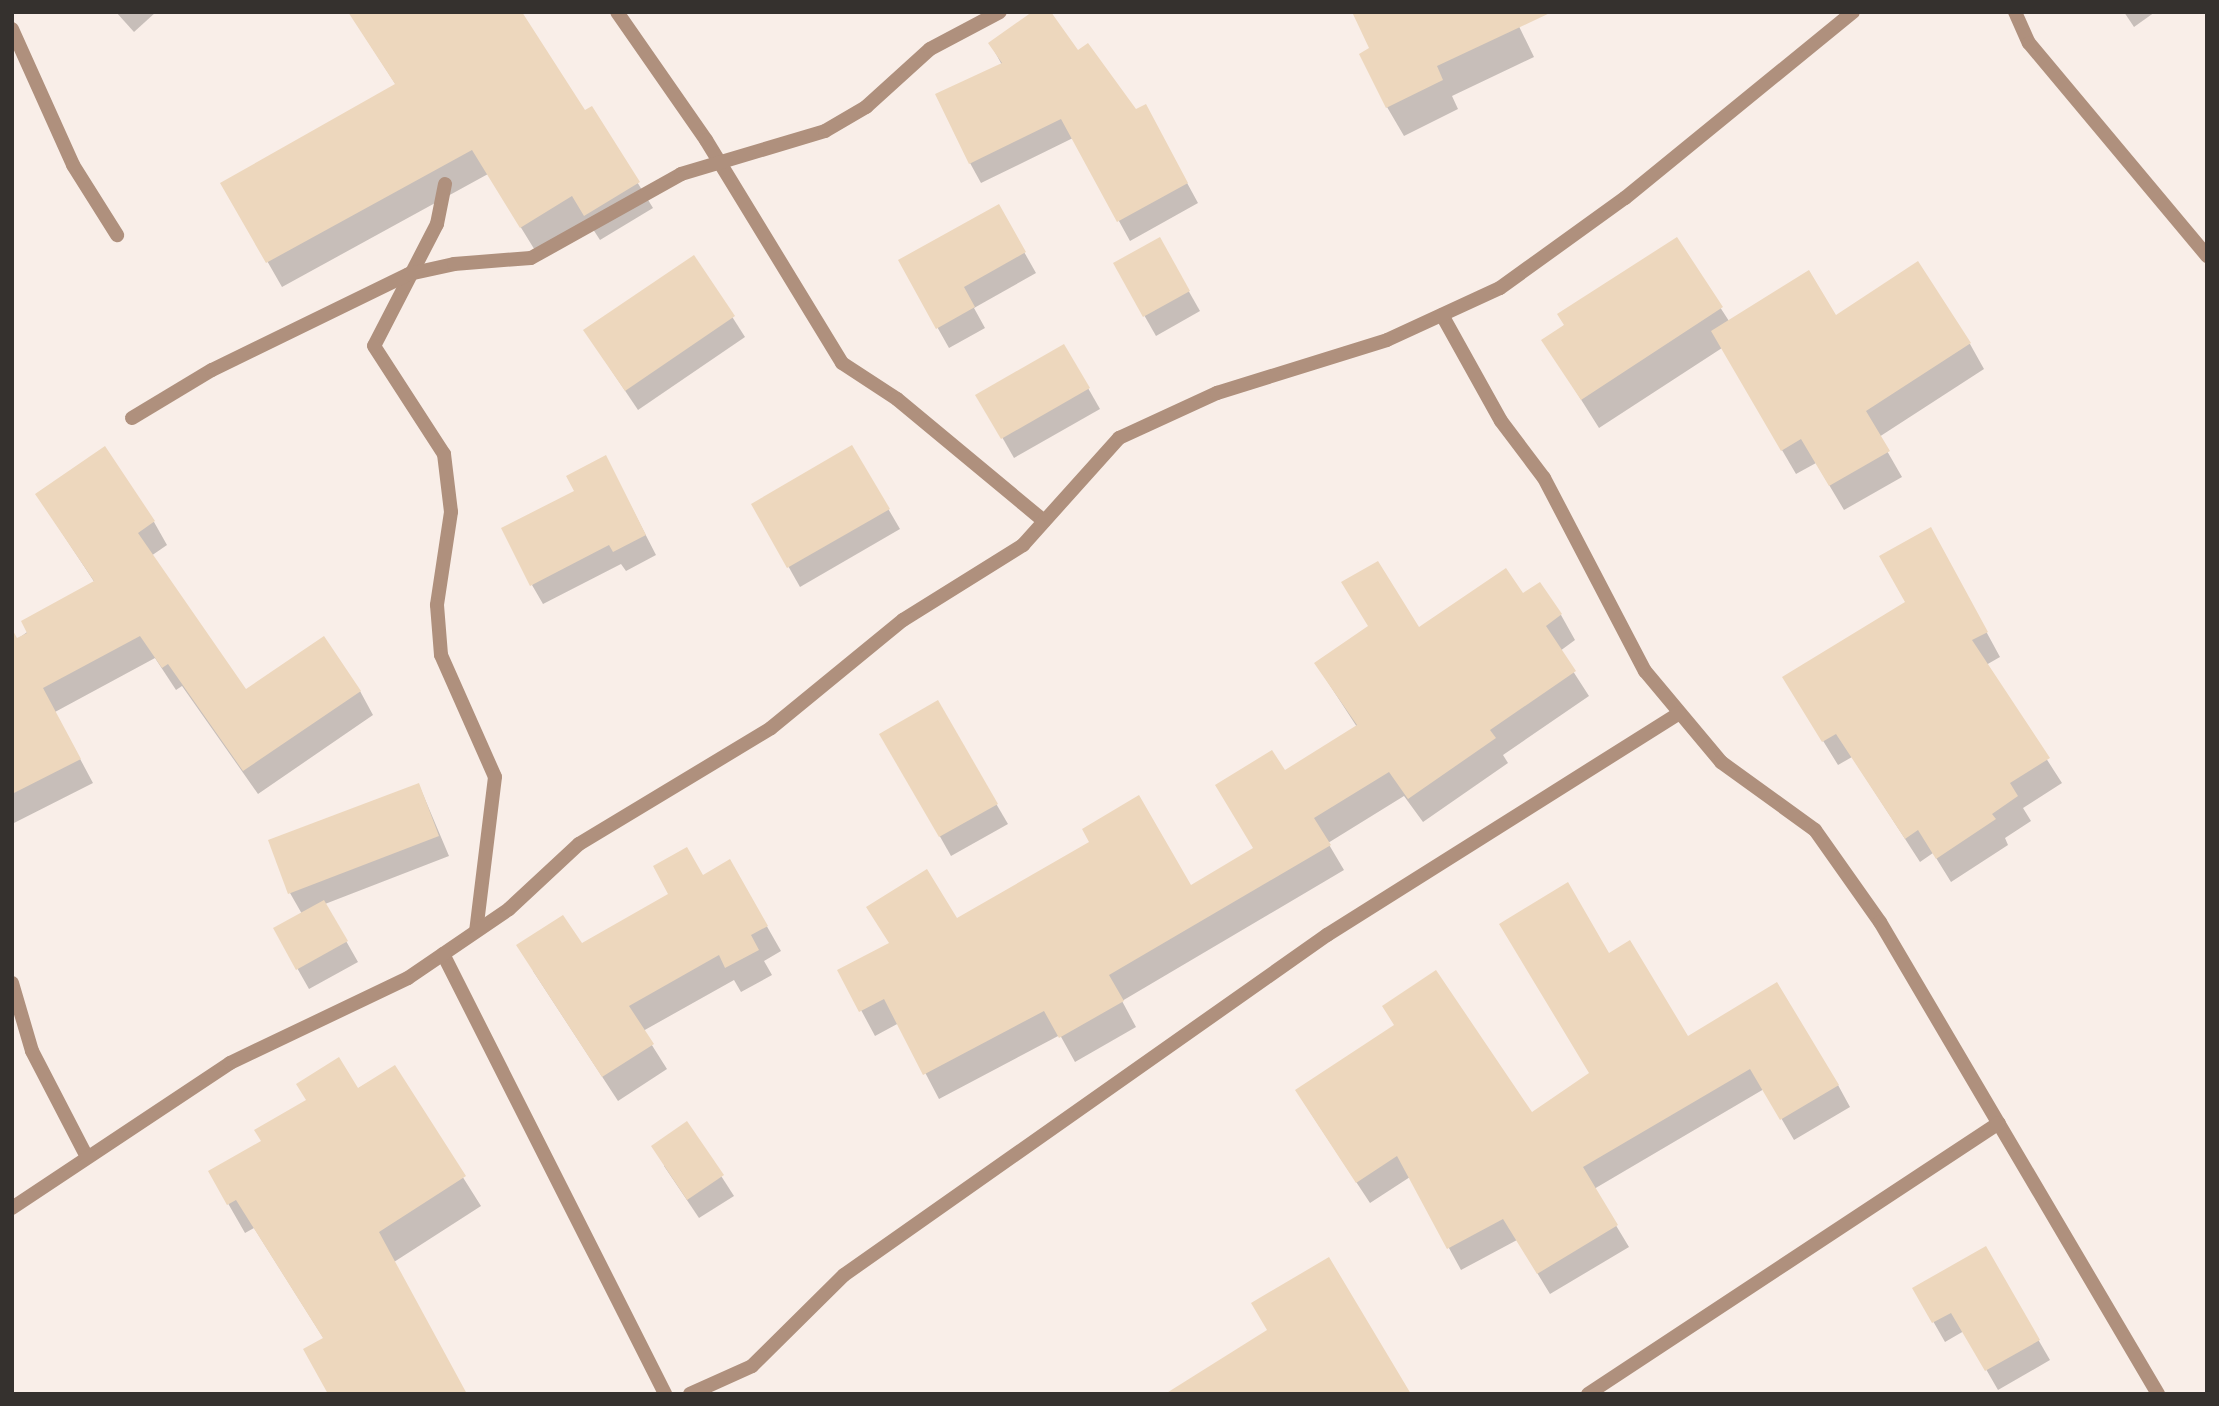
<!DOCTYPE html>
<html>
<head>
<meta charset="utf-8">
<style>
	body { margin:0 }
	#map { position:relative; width:2219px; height:1406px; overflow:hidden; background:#f9eee8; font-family:"Nunito Sans",sans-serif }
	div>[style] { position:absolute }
	.shadow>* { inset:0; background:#0003 }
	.building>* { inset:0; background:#edd7bd }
	.minor>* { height:14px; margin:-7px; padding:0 7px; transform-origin:7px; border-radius:7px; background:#af907d }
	span { translate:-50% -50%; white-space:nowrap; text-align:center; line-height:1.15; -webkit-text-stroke:5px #fff; paint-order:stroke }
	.frame { position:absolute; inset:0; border:14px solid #35312e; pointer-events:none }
</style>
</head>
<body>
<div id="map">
	<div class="shadow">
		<div style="clip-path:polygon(116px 12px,156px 12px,134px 32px)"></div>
		<div style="clip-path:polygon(349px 12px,584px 113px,592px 108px,653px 208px,600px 240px,587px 220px,536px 252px,488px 174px,282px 287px,223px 184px,396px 85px)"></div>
		<div style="clip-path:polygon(1512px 12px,1534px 57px,1452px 96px,1458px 109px,1404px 136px,1387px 107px,1372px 49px)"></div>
		<div style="clip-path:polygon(2124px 12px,2155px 12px,2134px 27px)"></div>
		<div style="clip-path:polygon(990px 43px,1136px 111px,1156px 126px,1198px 203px,1130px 241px,1073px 138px,981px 183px,970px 163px,1002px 65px)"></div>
		<div style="clip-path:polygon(998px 206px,1036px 273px,974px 308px,985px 328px,949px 348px,900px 261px)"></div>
		<div style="clip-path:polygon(1159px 239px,1200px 311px,1156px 336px,1115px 264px)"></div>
		<div style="clip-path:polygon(1676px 239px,1729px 321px,1835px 317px,1970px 344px,1984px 369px,1879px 437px,1902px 477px,1844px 510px,1816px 463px,1796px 474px,1722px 348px,1599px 428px,1544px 341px)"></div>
		<div style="clip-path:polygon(694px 257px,745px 337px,638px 410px,585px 331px)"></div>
		<div style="clip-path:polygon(1064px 346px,1100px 409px,1014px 458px,978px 395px)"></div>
		<div style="clip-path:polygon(852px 447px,900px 529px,800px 587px,753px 504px)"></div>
		<div style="clip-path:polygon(616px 477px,656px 555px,626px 571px,621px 564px,543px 604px,532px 585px)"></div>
		<div style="clip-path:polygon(37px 495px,154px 522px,167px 545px,151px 556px,246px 692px,360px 691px,373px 715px,258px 794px,182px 686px,176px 690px,155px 658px,55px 712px,93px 783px,12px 824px,12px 643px,95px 583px)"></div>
		<div style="clip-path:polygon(1944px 554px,2000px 657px,1986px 665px,2062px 783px,2023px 808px,2031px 821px,2005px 838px,2008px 845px,1951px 882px,1933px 853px,1920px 862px,1852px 757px,1838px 765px,1799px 702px,1907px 603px)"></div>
		<div style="clip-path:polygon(1523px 596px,1561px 615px,1575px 640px,1560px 651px,1589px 696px,1503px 755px,1508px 763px,1423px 822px,1404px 796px,1328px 843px,1344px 870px,1122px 1001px,1136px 1027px,1075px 1062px,1060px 1035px,939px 1099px,899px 1023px,875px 1036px,840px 971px,956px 921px,1190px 887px,1255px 849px,1284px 773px,1357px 727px,1316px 664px)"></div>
		<div style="clip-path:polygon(937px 703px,1008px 824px,951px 856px,882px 734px)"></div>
		<div style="clip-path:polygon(419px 785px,449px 856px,325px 904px,358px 962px,309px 989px,275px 929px,302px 914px,290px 893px)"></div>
		<div style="clip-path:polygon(730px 862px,781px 951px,764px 961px,772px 975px,741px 992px,734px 980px,643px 1031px,667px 1069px,618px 1101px,533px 971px)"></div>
		<div style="clip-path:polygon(1609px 955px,1688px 1038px,1838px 1085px,1850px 1107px,1794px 1140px,1764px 1089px,1594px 1189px,1629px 1247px,1550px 1294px,1517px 1240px,1461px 1270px,1410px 1177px,1370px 1203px,1310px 1112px,1532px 1115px,1591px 1074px)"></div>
		<div style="clip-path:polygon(394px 1068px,481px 1206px,394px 1262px,324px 1339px,254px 1228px,245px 1233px,210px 1172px)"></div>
		<div style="clip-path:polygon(687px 1123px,734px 1196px,699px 1218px,664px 1166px)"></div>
		<div style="clip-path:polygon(1985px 1248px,2050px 1360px,1998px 1390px,1964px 1331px,1945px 1342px,1914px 1288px)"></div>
	</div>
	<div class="building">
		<div style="clip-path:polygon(348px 12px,522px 12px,585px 110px,592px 106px,640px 182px,584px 216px,572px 196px,520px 228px,472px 150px,266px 263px,220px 183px,395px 84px)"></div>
		<div style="clip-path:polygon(1032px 12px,1051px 12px,1078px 50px,1088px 43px,1136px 109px,1146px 104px,1188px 183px,1117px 222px,1061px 119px,969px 164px,935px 94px,1002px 63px,988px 43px)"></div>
		<div style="clip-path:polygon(1352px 12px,1552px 12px,1437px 66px,1443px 80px,1386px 108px,1359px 54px,1369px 48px)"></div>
		<div style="clip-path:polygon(999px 204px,1026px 252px,964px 287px,975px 307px,936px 329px,898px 260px)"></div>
		<div style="clip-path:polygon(1160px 237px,1190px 291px,1143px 317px,1113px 263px)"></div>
		<div style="clip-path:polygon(1677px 237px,1723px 307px,1581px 400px,1541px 340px,1564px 325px,1557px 314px)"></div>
		<div style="clip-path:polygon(694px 255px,735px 316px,625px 391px,583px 330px)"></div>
		<div style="clip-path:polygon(1918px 261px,1971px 343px,1866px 411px,1890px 451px,1829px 486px,1801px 439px,1781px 451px,1711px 331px,1809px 270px,1836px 315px)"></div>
		<div style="clip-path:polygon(1064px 344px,1090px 388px,1001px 439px,975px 395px)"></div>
		<div style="clip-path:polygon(852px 445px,890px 509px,787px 568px,751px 504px)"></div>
		<div style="clip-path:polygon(105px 446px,155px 521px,138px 533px,246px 689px,324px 636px,361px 691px,243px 771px,168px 664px,162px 668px,140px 636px,43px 688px,81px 759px,12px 794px,12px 629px,17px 638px,27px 633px,21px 621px,94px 581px,35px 494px)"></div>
		<div style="clip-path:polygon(606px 455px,646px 535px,613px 552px,609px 545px,530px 586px,501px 528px,574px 491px,566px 476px)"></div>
		<div style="clip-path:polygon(1931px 527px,1988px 632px,1972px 640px,2050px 758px,2010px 783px,2018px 796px,1992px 814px,1996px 819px,1936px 859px,1918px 830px,1905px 839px,1836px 734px,1822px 742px,1782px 677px,1905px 602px,1879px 556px)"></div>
		<div style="clip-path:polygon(1378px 561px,1419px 627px,1506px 568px,1523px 593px,1540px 582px,1562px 614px,1546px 626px,1576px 671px,1490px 730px,1496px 738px,1408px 799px,1389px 772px,1314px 818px,1331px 845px,1109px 975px,1124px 1001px,1059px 1038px,1044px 1011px,923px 1075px,884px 999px,859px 1012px,837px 970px,889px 943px,866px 907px,927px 869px,957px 918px,1089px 842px,1082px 829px,1139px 795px,1191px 885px,1253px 848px,1215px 785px,1272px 750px,1285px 770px,1357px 725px,1314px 663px,1368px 626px,1341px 582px)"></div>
		<div style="clip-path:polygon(938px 700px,998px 804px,939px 837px,879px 734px)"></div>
		<div style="clip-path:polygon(419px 783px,439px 836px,288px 894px,268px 840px)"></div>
		<div style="clip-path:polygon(687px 847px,703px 875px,730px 859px,768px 926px,751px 935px,759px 950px,725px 968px,719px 955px,629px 1006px,654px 1044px,602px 1077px,516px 945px,563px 915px,582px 943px,668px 894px,653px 866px)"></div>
		<div style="clip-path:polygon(1568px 882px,1609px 953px,1630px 940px,1688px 1036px,1777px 982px,1839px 1085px,1780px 1120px,1750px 1069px,1583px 1167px,1618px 1225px,1537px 1274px,1503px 1219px,1447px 1249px,1397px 1156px,1356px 1183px,1295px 1090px,1394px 1025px,1382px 1006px,1436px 970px,1532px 1112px,1589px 1073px,1499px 924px)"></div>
		<div style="clip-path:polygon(324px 900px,348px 941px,296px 970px,273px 928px)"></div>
		<div style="clip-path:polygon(339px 1057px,358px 1088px,395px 1065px,466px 1176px,379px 1232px,467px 1394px,328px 1394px,303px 1349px,323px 1338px,236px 1200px,227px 1205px,208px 1171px,261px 1141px,254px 1130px,306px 1100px,296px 1084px)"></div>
		<div style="clip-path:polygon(687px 1121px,724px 1175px,687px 1200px,651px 1146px)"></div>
		<div style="clip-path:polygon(1986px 1246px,2040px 1340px,1985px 1371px,1951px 1313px,1932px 1323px,1912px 1288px)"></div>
		<div style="clip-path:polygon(1329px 1257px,1411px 1394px,1165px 1394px,1267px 1330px,1251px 1303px)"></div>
	</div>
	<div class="minor">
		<div style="left:617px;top:12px;width:156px;rotate:55.2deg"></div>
		<div style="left:706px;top:140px;width:261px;rotate:58.6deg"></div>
		<div style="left:842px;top:363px;width:66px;rotate:33.2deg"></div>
		<div style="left:897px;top:399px;width:191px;rotate:39.7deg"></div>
		<div style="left:2015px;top:12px;width:34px;rotate:66deg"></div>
		<div style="left:2029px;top:43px;width:278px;rotate:50.1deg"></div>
		<div style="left:12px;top:29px;width:149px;rotate:65.8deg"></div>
		<div style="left:73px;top:165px;width:83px;rotate:57.8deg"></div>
		<div style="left:445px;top:184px;width:41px;rotate:101.3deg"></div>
		<div style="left:437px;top:224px;width:137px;rotate:117.3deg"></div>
		<div style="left:374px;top:346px;width:129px;rotate:57.1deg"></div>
		<div style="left:444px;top:454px;width:58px;rotate:83.1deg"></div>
		<div style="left:451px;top:512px;width:94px;rotate:98.6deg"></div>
		<div style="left:437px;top:605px;width:50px;rotate:85.4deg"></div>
		<div style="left:441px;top:655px;width:133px;rotate:66.1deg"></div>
		<div style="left:495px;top:777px;width:155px;rotate:97deg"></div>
		<div style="left:1442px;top:315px;width:121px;rotate:60.9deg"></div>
		<div style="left:1501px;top:421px;width:71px;rotate:53deg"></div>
		<div style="left:1544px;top:478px;width:218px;rotate:62.4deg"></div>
		<div style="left:1645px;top:671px;width:119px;rotate:50.1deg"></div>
		<div style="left:1721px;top:762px;width:116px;rotate:35.9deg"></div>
		<div style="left:1815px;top:830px;width:113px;rotate:54.8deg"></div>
		<div style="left:1880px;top:922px;width:548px;rotate:59.5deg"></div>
		<div style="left:132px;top:418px;width:93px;rotate:-31deg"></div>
		<div style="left:212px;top:370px;width:219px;rotate:-26deg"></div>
		<div style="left:409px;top:274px;width:46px;rotate:-12.5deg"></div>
		<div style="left:454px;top:264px;width:77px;rotate:-4.5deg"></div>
		<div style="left:531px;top:258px;width:172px;rotate:-29.2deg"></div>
		<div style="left:681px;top:174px;width:150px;rotate:-16.6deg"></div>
		<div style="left:825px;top:131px;width:48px;rotate:-30.3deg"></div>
		<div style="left:866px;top:107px;width:86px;rotate:-42.2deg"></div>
		<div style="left:930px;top:49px;width:79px;rotate:-27.9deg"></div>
		<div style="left:443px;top:954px;width:493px;rotate:63.2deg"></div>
		<div style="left:12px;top:983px;width:71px;rotate:73.6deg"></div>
		<div style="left:32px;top:1051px;width:117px;rotate:62.6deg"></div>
		<div style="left:12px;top:1208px;width:262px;rotate:-33.6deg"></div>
		<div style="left:230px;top:1063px;width:197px;rotate:-25.5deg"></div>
		<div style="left:408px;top:978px;width:122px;rotate:-34.3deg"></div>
		<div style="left:509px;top:909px;width:96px;rotate:-42.9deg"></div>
		<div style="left:579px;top:844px;width:224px;rotate:-31.1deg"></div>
		<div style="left:771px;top:728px;width:171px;rotate:-39.3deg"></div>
		<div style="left:903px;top:620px;width:142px;rotate:-32deg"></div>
		<div style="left:1023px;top:545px;width:144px;rotate:-48.1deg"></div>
		<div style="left:1119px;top:438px;width:108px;rotate:-24.7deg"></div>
		<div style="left:1217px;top:393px;width:178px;rotate:-17.3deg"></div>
		<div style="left:1387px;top:340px;width:124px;rotate:-24.7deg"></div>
		<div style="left:1500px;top:288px;width:154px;rotate:-35.8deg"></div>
		<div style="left:1625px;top:198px;width:294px;rotate:-39.2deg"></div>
		<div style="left:690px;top:1394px;width:68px;rotate:-24.3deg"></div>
		<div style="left:752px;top:1366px;width:129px;rotate:-44.7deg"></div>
		<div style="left:844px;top:1275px;width:591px;rotate:-35.14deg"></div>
		<div style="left:1327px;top:935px;width:416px;rotate:-32.2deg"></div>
		<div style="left:1588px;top:1394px;width:492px;rotate:-33.4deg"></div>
	</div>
	<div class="frame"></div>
</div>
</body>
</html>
